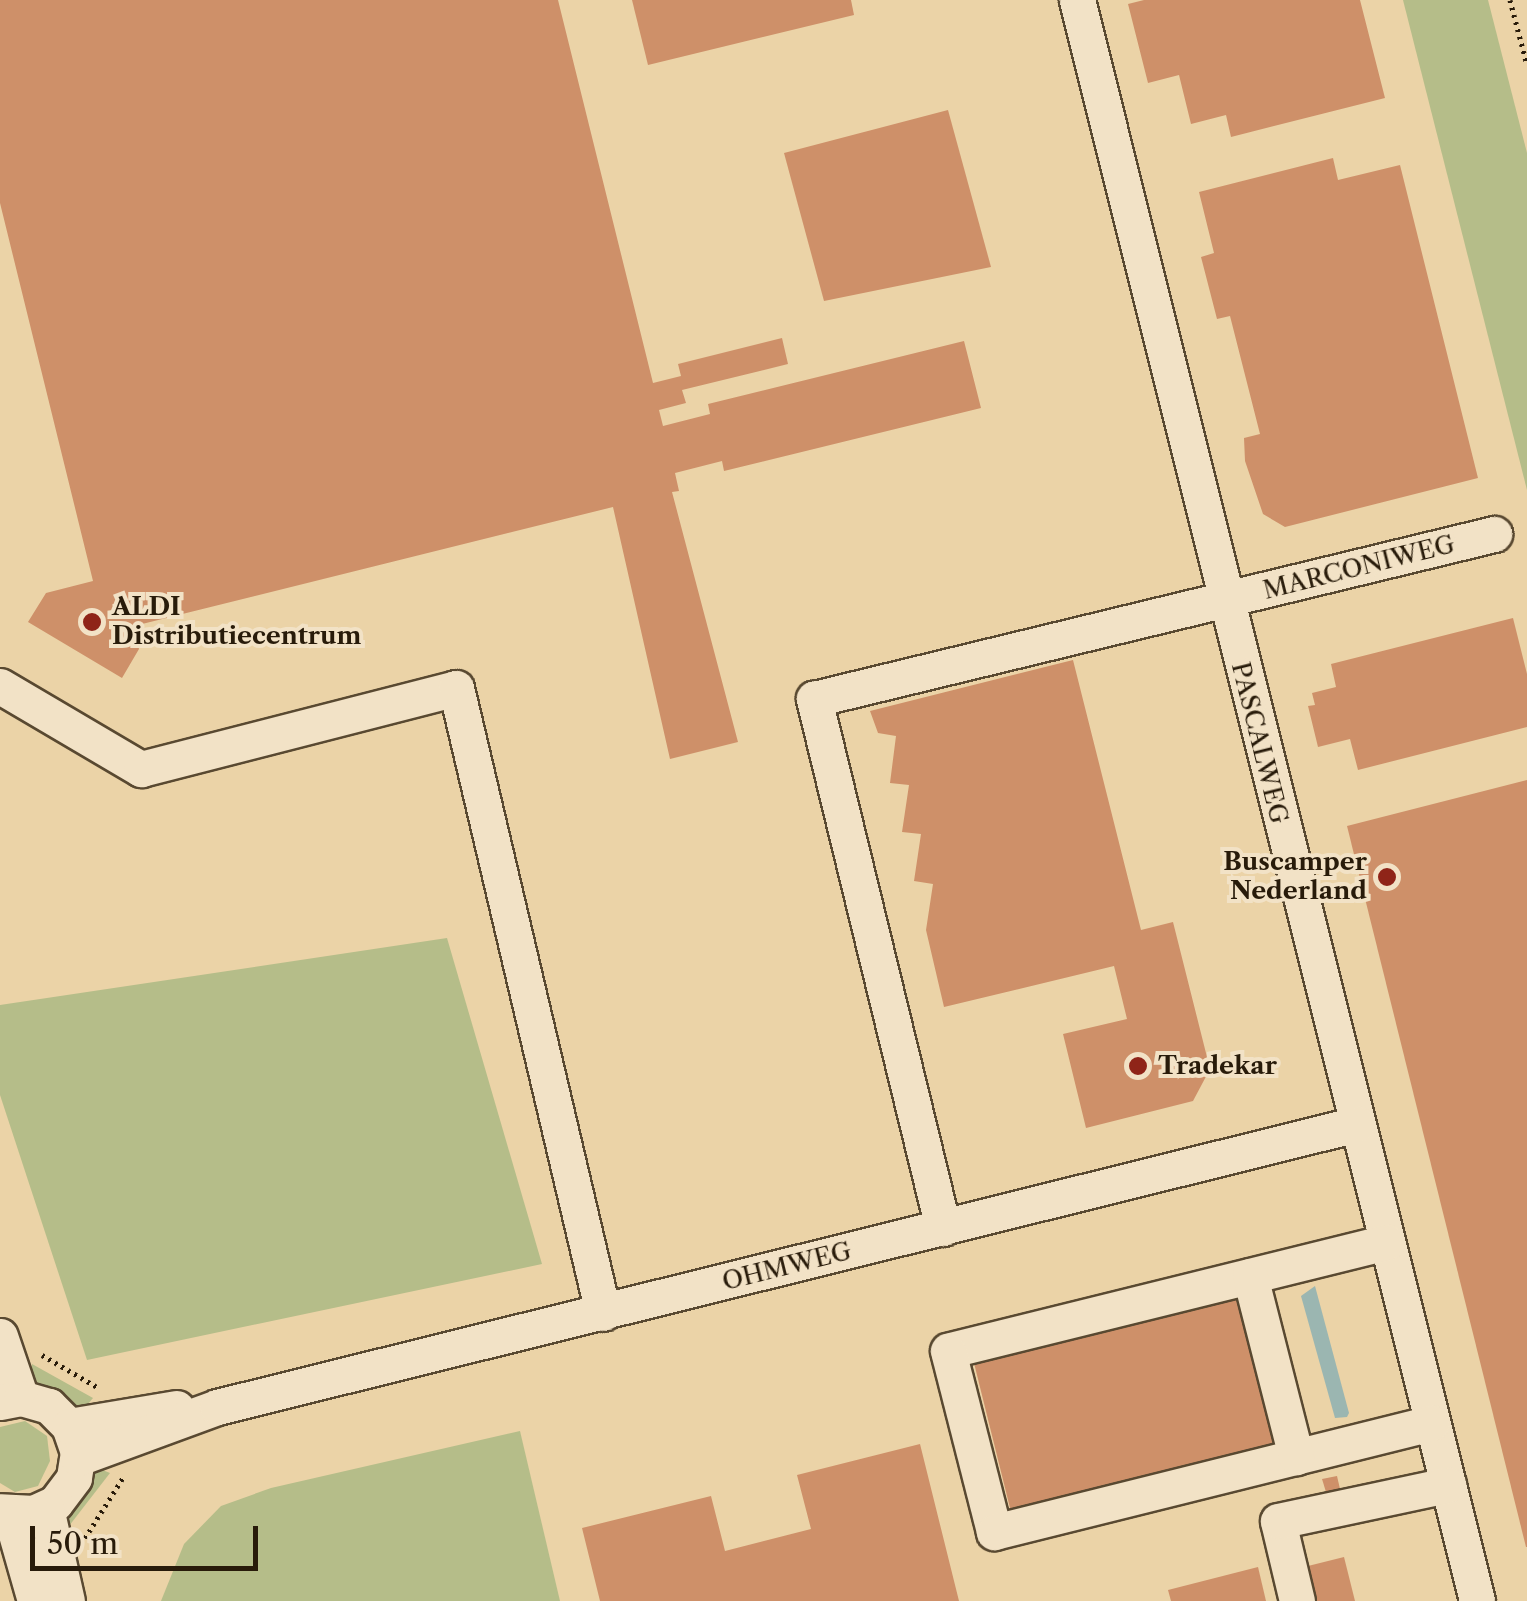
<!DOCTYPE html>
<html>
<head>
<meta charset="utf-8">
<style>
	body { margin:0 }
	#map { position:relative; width:1527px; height:1601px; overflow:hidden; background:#ebd3a7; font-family:"Libre Caslon Text",serif }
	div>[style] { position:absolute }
	.green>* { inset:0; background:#b5bd89 }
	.water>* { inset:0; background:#9bb6b1 }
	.building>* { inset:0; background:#ce9069 }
	.path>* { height:5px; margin-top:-2.5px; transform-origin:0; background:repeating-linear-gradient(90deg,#281b0a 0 2.5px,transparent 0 7.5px) }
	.roads { filter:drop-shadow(2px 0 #594931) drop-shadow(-2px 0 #594931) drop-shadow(0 2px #594931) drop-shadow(0 -2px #594931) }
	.minor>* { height:35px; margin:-17.5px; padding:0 17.5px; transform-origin:17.5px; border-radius:17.5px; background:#f2e2c6 }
	.dots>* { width:28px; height:28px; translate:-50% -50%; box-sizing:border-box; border:5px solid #f2e2c6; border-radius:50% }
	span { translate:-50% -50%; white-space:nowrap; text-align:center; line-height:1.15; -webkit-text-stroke:8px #f2e2c6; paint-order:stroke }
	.street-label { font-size:25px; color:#281b0a }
	.poi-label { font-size:25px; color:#281b0a; font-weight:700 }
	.left { translate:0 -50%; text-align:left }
	.right { translate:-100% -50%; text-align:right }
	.scale { position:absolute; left:30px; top:1526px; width:228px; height:45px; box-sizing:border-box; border:5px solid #281b0a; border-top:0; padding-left:12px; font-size:30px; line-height:35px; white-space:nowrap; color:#281b0a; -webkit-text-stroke:8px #f2e2c6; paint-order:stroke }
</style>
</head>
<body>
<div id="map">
	<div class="green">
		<div style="clip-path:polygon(1403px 0,1488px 0,1527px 153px,1527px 490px)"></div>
		<div style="clip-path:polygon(447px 938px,542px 1264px,87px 1360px,0 1095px,0 1005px)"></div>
		<div style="clip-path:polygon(32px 1364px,93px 1398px,83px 1410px,31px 1381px)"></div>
		<div style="clip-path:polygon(25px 1421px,47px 1436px,50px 1461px,38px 1486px,15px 1492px,0 1483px,0 1427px)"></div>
		<div style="clip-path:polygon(520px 1431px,560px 1601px,161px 1601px,184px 1544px,221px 1506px,271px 1488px)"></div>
		<div style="clip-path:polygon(95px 1467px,110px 1473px,69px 1526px,62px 1514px)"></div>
	</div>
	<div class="water">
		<div style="clip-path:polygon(1315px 1286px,1349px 1413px,1347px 1417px,1335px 1418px,1301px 1296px)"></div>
	</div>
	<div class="building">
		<div style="clip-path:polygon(0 0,558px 0,653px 383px,681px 376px,678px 364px,782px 338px,788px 364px,682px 390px,686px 403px,659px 410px,663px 426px,710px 414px,708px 404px,964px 341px,981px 408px,724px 471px,722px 461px,675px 473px,679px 491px,672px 492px,738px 742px,670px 759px,613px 507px,134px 626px,139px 649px,122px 678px,28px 622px,46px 593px,93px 581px,0 203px)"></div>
		<div style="clip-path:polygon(632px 0,851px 0,854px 15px,648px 65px)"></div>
		<div style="clip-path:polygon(1144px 0,1360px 0,1385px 98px,1231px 137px,1226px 115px,1191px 124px,1179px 75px,1148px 83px,1128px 4px)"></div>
		<div style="clip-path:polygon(948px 110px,991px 267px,824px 301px,784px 153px)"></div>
		<div style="clip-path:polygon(1333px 158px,1338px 180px,1400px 165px,1478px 478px,1285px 527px,1263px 514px,1245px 461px,1244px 438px,1260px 434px,1230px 316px,1217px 319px,1201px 257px,1214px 253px,1199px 192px)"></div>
		<div style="clip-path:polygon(1513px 618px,1527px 674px,1527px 727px,1358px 770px,1350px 739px,1318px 747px,1308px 706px,1315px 705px,1312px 693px,1336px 687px,1331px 664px)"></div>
		<div style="clip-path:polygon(1073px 660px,1141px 930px,1173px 922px,1210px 1069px,1193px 1101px,1086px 1128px,1063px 1034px,1127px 1019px,1114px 966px,944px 1007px,926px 930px,933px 884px,914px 881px,921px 834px,902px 832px,909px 785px,890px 783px,896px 736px,878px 733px,870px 711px)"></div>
		<div style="clip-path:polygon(1527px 780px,1527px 1547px,1526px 1547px,1347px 826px)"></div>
		<div style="clip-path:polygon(1240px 1296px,1278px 1445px,1011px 1512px,974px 1363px)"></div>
		<div style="clip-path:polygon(920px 1444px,959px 1601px,600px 1601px,582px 1528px,711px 1496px,725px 1551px,811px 1529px,797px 1475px)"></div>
		<div style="clip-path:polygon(1337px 1476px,1340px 1489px,1326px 1492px,1322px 1479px)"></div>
		<div style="clip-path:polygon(1344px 1557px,1355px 1601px,1309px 1601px,1300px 1568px)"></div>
		<div style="clip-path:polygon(1258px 1567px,1266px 1601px,1171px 1601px,1168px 1590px)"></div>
	</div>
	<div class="path">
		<div style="left:1510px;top:0;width:67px;rotate:75.3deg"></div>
		<div style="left:42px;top:1355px;width:64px;rotate:30.2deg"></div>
		<div style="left:85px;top:1538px;width:73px;rotate:-57.8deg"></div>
	</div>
	<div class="roads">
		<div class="minor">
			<div style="left:1077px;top:0;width:1650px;rotate:75.97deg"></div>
			<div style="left:0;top:686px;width:164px;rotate:30.5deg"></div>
			<div style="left:141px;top:769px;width:325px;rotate:-14.4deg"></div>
			<div style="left:456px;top:688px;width:642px;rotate:76.76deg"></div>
			<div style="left:943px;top:1228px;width:545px;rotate:-103.7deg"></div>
			<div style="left:814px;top:699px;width:700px;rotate:-13.64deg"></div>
			<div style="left:1387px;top:1242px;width:452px;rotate:166.1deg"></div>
			<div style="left:948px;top:1351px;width:187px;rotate:75.7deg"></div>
			<div style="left:994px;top:1532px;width:451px;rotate:-14deg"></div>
			<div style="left:1250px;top:1276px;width:187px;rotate:75.7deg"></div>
			<div style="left:0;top:1336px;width:65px;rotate:71.3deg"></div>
			<div style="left:0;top:1402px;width:21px;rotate:-11deg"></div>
			<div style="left:21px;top:1398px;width:29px;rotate:16deg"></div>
			<div style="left:49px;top:1406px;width:28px;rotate:45deg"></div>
			<div style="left:69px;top:1426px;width:28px;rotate:71deg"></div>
			<div style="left:78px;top:1452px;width:26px;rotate:99deg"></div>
			<div style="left:74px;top:1478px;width:31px;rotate:127deg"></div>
			<div style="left:55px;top:1503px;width:23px;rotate:155deg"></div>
			<div style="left:34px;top:1513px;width:34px;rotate:-177deg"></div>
			<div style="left:69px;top:1426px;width:109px;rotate:-9.5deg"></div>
			<div style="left:78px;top:1458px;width:148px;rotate:-20.1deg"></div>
			<div style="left:217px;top:1407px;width:1175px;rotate:-13.94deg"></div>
			<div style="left:46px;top:1508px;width:95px;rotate:77.3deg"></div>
			<div style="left:10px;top:1513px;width:91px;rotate:74.1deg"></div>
			<div style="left:1297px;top:1601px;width:82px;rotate:-103.4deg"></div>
			<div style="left:1278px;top:1521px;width:174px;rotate:-12deg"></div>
		</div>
	</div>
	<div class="dots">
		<div style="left:92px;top:622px;background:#8f2418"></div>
		<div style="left:1387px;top:877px;background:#8f2418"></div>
		<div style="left:1138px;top:1066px;background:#8f2418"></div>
	</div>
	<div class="street-label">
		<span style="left:1359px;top:568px;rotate:-14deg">MARCONIWEG</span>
		<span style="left:1259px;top:743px;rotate:76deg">PASCALWEG</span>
		<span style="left:787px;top:1267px;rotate:-14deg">OHMWEG</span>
	</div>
	<div class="poi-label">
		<span class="left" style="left:112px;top:622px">ALDI<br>Distributiecentrum</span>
		<span class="right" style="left:1367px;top:877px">Buscamper<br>Nederland</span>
		<span class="left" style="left:1158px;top:1066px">Tradekar</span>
	</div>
	<div class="scale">50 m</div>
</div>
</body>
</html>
